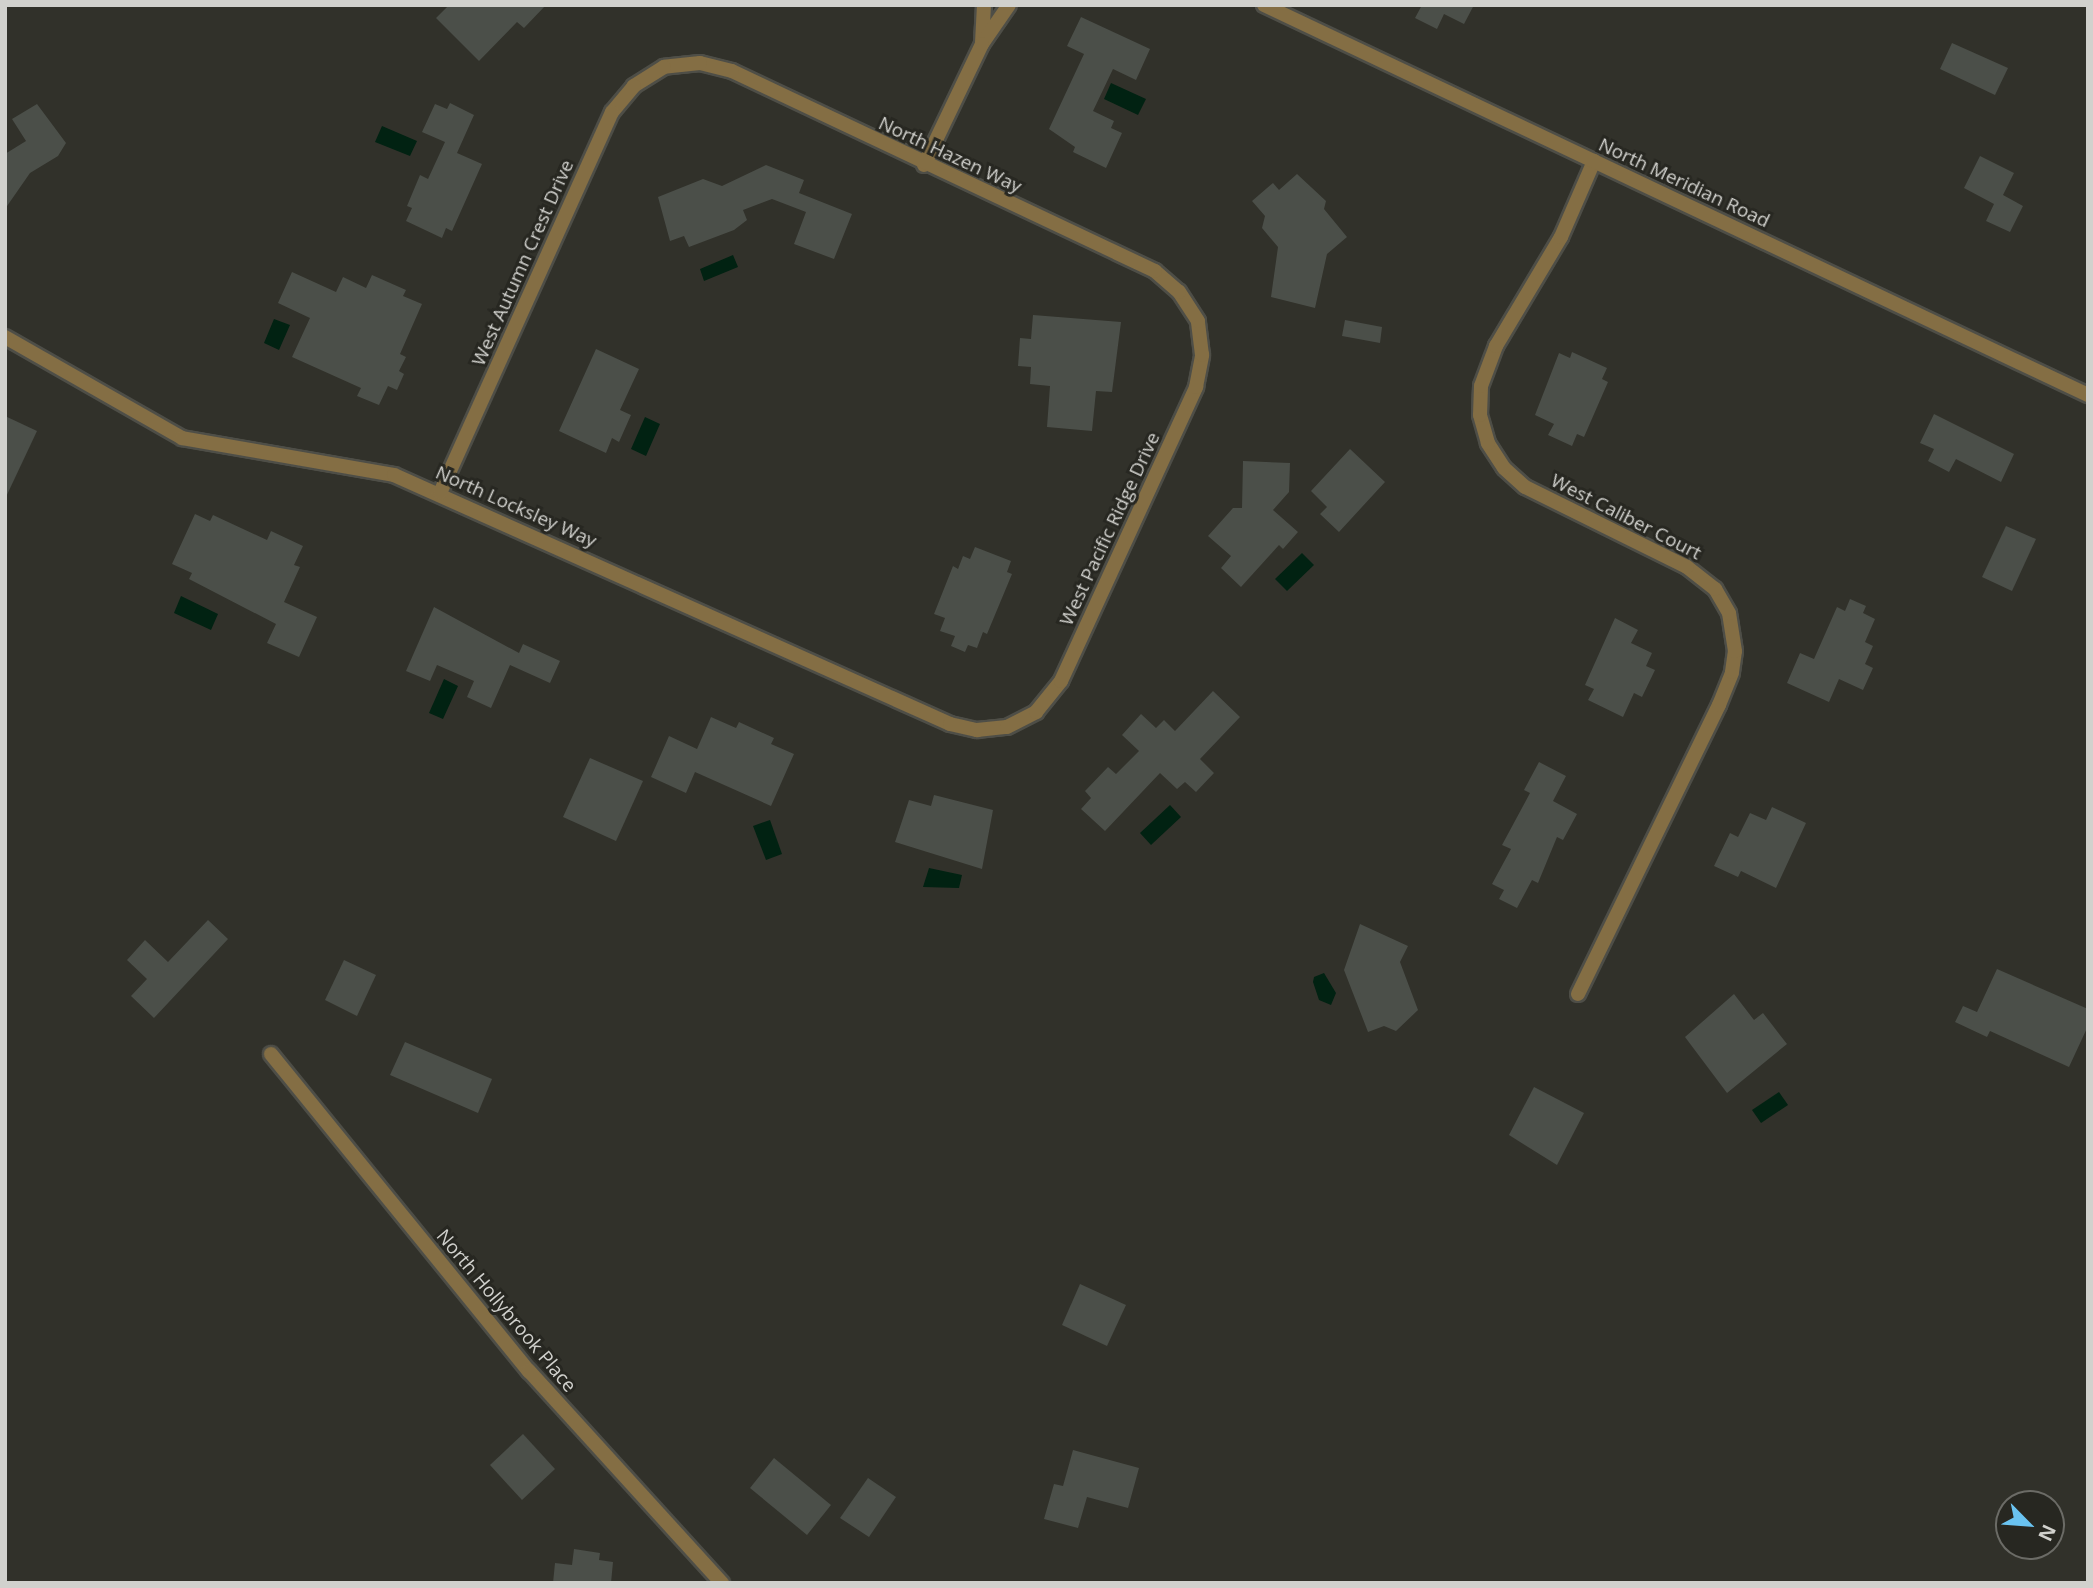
<!DOCTYPE html>
<html>
<head>
<meta charset="utf-8">
<style>
	body { margin:0 }
	#map { position:relative; width:2093px; height:1588px; overflow:hidden; background:#31312a; font-family:"Open Sans",sans-serif }
	div>[style] { position:absolute }
	.water>* { inset:0; background:#012212 }
	.building>* { inset:0; background:#4b4f49 }
	.roads { filter:drop-shadow(2px 0 #4e4e47) drop-shadow(-2px 0 #4e4e47) drop-shadow(0 2px #4e4e47) drop-shadow(0 -2px #4e4e47) }
	.minor>* { height:14px; margin:-7px; padding:0 7px; transform-origin:7px; border-radius:7px; background:#846e44 }
	.tertiary>* { height:14px; margin:-7px; padding:0 7px; transform-origin:7px; border-radius:7px; background:#846e44 }
	span { translate:-50% -50%; white-space:nowrap; text-align:center; line-height:1.15; -webkit-text-stroke:6px #272721; paint-order:stroke }
	.street-label { font-size:19px; color:#d1d1cd }
	.frame { position:absolute; inset:0; border:7px solid #d1d1cd; pointer-events:none }
	.north { position:absolute; left:1995px; top:1490px; width:70px; height:70px; box-sizing:border-box; background:#272721; border:2px solid #6b6b66; border-radius:50%; rotate:115deg; font-size:19px; font-weight:700; line-height:28px; text-align:center; color:#d1d1cd }
	.north::after { content:''; display:block; margin:auto; width:24px; height:32px; background:#6ac3f1; clip-path:polygon(50% 0,100% 100%,50% 72%,0 100%) }
</style>
</head>
<body>
<div id="map">
	<div class="water">
		<div style="clip-path:polygon(1111px 83px,1146px 99px,1138px 115px,1104px 99px)"></div>
		<div style="clip-path:polygon(382px 126px,417px 141px,410px 156px,375px 142px)"></div>
		<div style="clip-path:polygon(733px 255px,738px 267px,704px 281px,700px 269px)"></div>
		<div style="clip-path:polygon(274px 319px,290px 325px,279px 350px,264px 343px)"></div>
		<div style="clip-path:polygon(645px 417px,660px 424px,646px 456px,631px 449px)"></div>
		<div style="clip-path:polygon(1302px 553px,1314px 565px,1287px 591px,1275px 579px)"></div>
		<div style="clip-path:polygon(181px 596px,218px 614px,211px 630px,174px 613px)"></div>
		<div style="clip-path:polygon(444px 679px,458px 686px,443px 719px,429px 713px)"></div>
		<div style="clip-path:polygon(1170px 805px,1181px 817px,1151px 845px,1140px 833px)"></div>
		<div style="clip-path:polygon(770px 820px,782px 854px,766px 860px,753px 826px)"></div>
		<div style="clip-path:polygon(929px 868px,962px 875px,959px 888px,923px 887px)"></div>
		<div style="clip-path:polygon(1324px 973px,1336px 993px,1331px 1005px,1319px 1000px,1313px 982px,1314px 977px)"></div>
		<div style="clip-path:polygon(1779px 1092px,1788px 1105px,1761px 1123px,1752px 1110px)"></div>
	</div>
	<div class="building">
		<div style="clip-path:polygon(449px 5px,546px 5px,524px 28px,517px 22px,479px 61px,436px 18px)"></div>
		<div style="clip-path:polygon(1422px 5px,1474px 5px,1464px 24px,1444px 14px,1437px 29px,1415px 18px)"></div>
		<div style="clip-path:polygon(1081px 17px,1150px 49px,1136px 80px,1113px 69px,1093px 111px,1114px 121px,1111px 128px,1122px 133px,1106px 168px,1073px 152px,1075px 147px,1049px 129px,1084px 54px,1067px 46px)"></div>
		<div style="clip-path:polygon(1952px 43px,2008px 68px,1995px 95px,1940px 69px)"></div>
		<div style="clip-path:polygon(450px 103px,474px 115px,457px 153px,482px 164px,452px 231px,446px 228px,442px 238px,406px 221px,412px 208px,407px 206px,420px 175px,428px 179px,445px 142px,422px 132px,435px 104px,447px 109px)"></div>
		<div style="clip-path:polygon(37px 104px,66px 143px,58px 156px,30px 173px,5px 209px,5px 154px,26px 141px,12px 119px)"></div>
		<div style="clip-path:polygon(1980px 156px,2014px 173px,2003px 195px,2023px 206px,2010px 232px,1986px 221px,1994px 204px,1964px 188px)"></div>
		<div style="clip-path:polygon(766px 165px,804px 180px,799px 193px,852px 214px,834px 259px,794px 244px,806px 212px,772px 199px,743px 210px,747px 220px,734px 230px,689px 247px,684px 236px,670px 241px,658px 197px,703px 179px,722px 186px)"></div>
		<div style="clip-path:polygon(1297px 174px,1326px 201px,1324px 209px,1347px 237px,1327px 254px,1315px 308px,1271px 297px,1278px 247px,1262px 228px,1265px 216px,1252px 201px,1273px 183px,1279px 190px)"></div>
		<div style="clip-path:polygon(292px 272px,336px 292px,343px 277px,366px 288px,372px 275px,406px 290px,403px 296px,422px 304px,400px 354px,406px 357px,399px 371px,404px 374px,397px 390px,388px 386px,379px 405px,357px 396px,361px 388px,292px 357px,310px 318px,278px 303px)"></div>
		<div style="clip-path:polygon(1033px 315px,1121px 322px,1112px 392px,1096px 391px,1092px 431px,1047px 427px,1050px 386px,1030px 384px,1031px 367px,1018px 366px,1020px 338px,1031px 339px)"></div>
		<div style="clip-path:polygon(1345px 320px,1382px 327px,1380px 343px,1342px 336px)"></div>
		<div style="clip-path:polygon(596px 349px,639px 369px,620px 410px,631px 415px,619px 442px,612px 438px,606px 453px,559px 431px)"></div>
		<div style="clip-path:polygon(1572px 352px,1607px 368px,1602px 379px,1608px 382px,1584px 437px,1577px 434px,1572px 446px,1548px 435px,1554px 424px,1535px 415px,1559px 353px,1570px 358px)"></div>
		<div style="clip-path:polygon(1934px 414px,2014px 454px,2001px 482px,1956px 459px,1949px 472px,1928px 461px,1934px 449px,1920px 443px)"></div>
		<div style="clip-path:polygon(5px 416px,37px 431px,5px 499px)"></div>
		<div style="clip-path:polygon(1350px 449px,1385px 482px,1339px 532px,1320px 514px,1327px 507px,1311px 491px)"></div>
		<div style="clip-path:polygon(1243px 461px,1290px 463px,1289px 492px,1273px 510px,1298px 532px,1283px 549px,1279px 545px,1241px 587px,1221px 568px,1231px 556px,1208px 536px,1233px 508px,1242px 508px)"></div>
		<div style="clip-path:polygon(195px 514px,210px 521px,213px 515px,267px 540px,271px 531px,303px 546px,294px 565px,300px 567px,284px 602px,317px 617px,299px 657px,267px 643px,276px 624px,189px 579px,192px 573px,172px 564px)"></div>
		<div style="clip-path:polygon(2006px 526px,2036px 539px,2012px 591px,1982px 577px)"></div>
		<div style="clip-path:polygon(975px 547px,1011px 561px,1007px 572px,1012px 574px,987px 634px,983px 632px,977px 648px,968px 645px,965px 652px,951px 646px,955px 636px,940px 631px,945px 618px,934px 614px,953px 566px,958px 569px,963px 556px,970px 559px)"></div>
		<div style="clip-path:polygon(1850px 599px,1866px 606px,1863px 613px,1875px 619px,1865px 642px,1873px 646px,1865px 664px,1873px 668px,1863px 690px,1839px 679px,1829px 702px,1787px 683px,1800px 653px,1814px 659px,1837px 607px,1845px 611px)"></div>
		<div style="clip-path:polygon(434px 607px,519px 653px,523px 644px,560px 661px,550px 683px,510px 665px,491px 708px,467px 697px,474px 681px,437px 665px,430px 681px,406px 671px)"></div>
		<div style="clip-path:polygon(1615px 618px,1638px 630px,1631px 643px,1652px 653px,1646px 666px,1655px 670px,1642px 697px,1634px 693px,1623px 717px,1588px 700px,1594px 689px,1585px 685px)"></div>
		<div style="clip-path:polygon(1213px 691px,1240px 717px,1200px 759px,1214px 773px,1196px 792px,1185px 782px,1177px 789px,1160px 773px,1105px 831px,1081px 809px,1091px 798px,1085px 791px,1108px 767px,1116px 774px,1139px 751px,1122px 735px,1141px 714px,1156px 728px,1164px 720px,1175px 731px)"></div>
		<div style="clip-path:polygon(711px 717px,736px 728px,739px 722px,774px 738px,771px 744px,794px 754px,771px 806px,695px 772px,686px 793px,651px 777px,669px 736px,697px 749px)"></div>
		<div style="clip-path:polygon(590px 758px,643px 781px,616px 841px,563px 817px)"></div>
		<div style="clip-path:polygon(1539px 762px,1566px 776px,1553px 801px,1577px 814px,1563px 840px,1557px 837px,1538px 883px,1532px 880px,1517px 908px,1499px 899px,1504px 890px,1492px 884px,1511px 849px,1502px 845px,1530px 793px,1524px 790px)"></div>
		<div style="clip-path:polygon(934px 795px,993px 810px,982px 869px,895px 842px,909px 800px,931px 806px)"></div>
		<div style="clip-path:polygon(1772px 807px,1806px 823px,1776px 888px,1741px 871px,1738px 877px,1714px 866px,1730px 833px,1738px 837px,1750px 813px,1766px 820px)"></div>
		<div style="clip-path:polygon(208px 920px,228px 939px,154px 1018px,131px 996px,147px 979px,127px 960px,145px 940px,168px 962px)"></div>
		<div style="clip-path:polygon(1360px 924px,1408px 946px,1400px 962px,1418px 1010px,1396px 1031px,1384px 1026px,1368px 1032px,1344px 970px)"></div>
		<div style="clip-path:polygon(344px 960px,376px 975px,357px 1016px,325px 1000px)"></div>
		<div style="clip-path:polygon(1997px 969px,2088px 1009px,2088px 1026px,2069px 1067px,1990px 1031px,1987px 1037px,1955px 1022px,1963px 1006px,1977px 1012px)"></div>
		<div style="clip-path:polygon(1734px 994px,1754px 1020px,1763px 1013px,1787px 1044px,1727px 1093px,1685px 1037px)"></div>
		<div style="clip-path:polygon(405px 1042px,492px 1079px,478px 1113px,390px 1075px)"></div>
		<div style="clip-path:polygon(1534px 1087px,1584px 1113px,1557px 1165px,1509px 1135px)"></div>
		<div style="clip-path:polygon(1080px 1284px,1126px 1305px,1107px 1346px,1062px 1325px)"></div>
		<div style="clip-path:polygon(523px 1434px,555px 1469px,522px 1500px,490px 1465px)"></div>
		<div style="clip-path:polygon(1073px 1450px,1139px 1468px,1128px 1508px,1087px 1497px,1078px 1528px,1044px 1519px,1054px 1484px,1063px 1486px)"></div>
		<div style="clip-path:polygon(774px 1458px,831px 1505px,807px 1535px,750px 1488px)"></div>
		<div style="clip-path:polygon(868px 1478px,896px 1497px,869px 1537px,840px 1518px)"></div>
		<div style="clip-path:polygon(574px 1549px,600px 1553px,599px 1560px,613px 1562px,611px 1583px,553px 1583px,555px 1563px,572px 1565px)"></div>
	</div>
	<div class="roads">
		<div class="minor">
			<div style="left:984px;top:5px;width:39px;rotate:93deg"></div>
			<div style="left:982px;top:44px;width:47px;rotate:-55.3deg"></div>
			<div style="left:924px;top:165px;width:134px;rotate:-64.4deg"></div>
			<div style="left:5px;top:337px;width:204px;rotate:29.7deg"></div>
			<div style="left:182px;top:438px;width:215px;rotate:9.9deg"></div>
			<div style="left:394px;top:475px;width:609px;rotate:24.12deg"></div>
			<div style="left:950px;top:724px;width:28px;rotate:13deg"></div>
			<div style="left:977px;top:730px;width:30px;rotate:-6deg"></div>
			<div style="left:1007px;top:727px;width:33px;rotate:-27deg"></div>
			<div style="left:1036px;top:712px;width:40px;rotate:-51deg"></div>
			<div style="left:1061px;top:681px;width:324px;rotate:-65.3deg"></div>
			<div style="left:1196px;top:387px;width:33px;rotate:-79deg"></div>
			<div style="left:1202px;top:355px;width:34px;rotate:-97deg"></div>
			<div style="left:1198px;top:321px;width:35px;rotate:-123deg"></div>
			<div style="left:1179px;top:292px;width:32px;rotate:-139deg"></div>
			<div style="left:1155px;top:271px;width:468px;rotate:-154.7deg"></div>
			<div style="left:732px;top:71px;width:33px;rotate:-166deg"></div>
			<div style="left:700px;top:63px;width:36px;rotate:174deg"></div>
			<div style="left:664px;top:67px;width:36px;rotate:148deg"></div>
			<div style="left:634px;top:86px;width:34px;rotate:130deg"></div>
			<div style="left:612px;top:112px;width:418px;rotate:114.3deg"></div>
			<div style="left:1578px;top:994px;width:322px;rotate:-64deg"></div>
			<div style="left:1719px;top:705px;width:35px;rotate:-68deg"></div>
			<div style="left:1732px;top:672px;width:21px;rotate:-82deg"></div>
			<div style="left:1735px;top:651px;width:38px;rotate:-99deg"></div>
			<div style="left:1729px;top:613px;width:28px;rotate:-120deg"></div>
			<div style="left:1715px;top:589px;width:36px;rotate:-142deg"></div>
			<div style="left:1687px;top:567px;width:181px;rotate:-153.7deg"></div>
			<div style="left:1525px;top:487px;width:28px;rotate:-138deg"></div>
			<div style="left:1504px;top:468px;width:30px;rotate:-123deg"></div>
			<div style="left:1488px;top:443px;width:29px;rotate:-106deg"></div>
			<div style="left:1480px;top:415px;width:29px;rotate:-88deg"></div>
			<div style="left:1481px;top:386px;width:43px;rotate:-69.4deg"></div>
			<div style="left:1496px;top:346px;width:127px;rotate:-59.2deg"></div>
			<div style="left:1561px;top:237px;width:83px;rotate:-66.5deg"></div>
			<div style="left:271px;top:1054px;width:409px;rotate:50.9deg"></div>
			<div style="left:529px;top:1371px;width:287px;rotate:47.7deg"></div>
		</div>
		<div class="tertiary">
			<div style="left:1264px;top:5px;width:912px;rotate:25.33deg"></div>
		</div>
	</div>
	<div class="street-label">
		<span style="left:950px;top:155px;rotate:25deg">North Hazen Way</span>
		<span style="left:1684px;top:183px;rotate:25deg">North Meridian Road</span>
		<span style="left:523px;top:263px;rotate:-66deg">West Autumn Crest Drive</span>
		<span style="left:516px;top:507px;rotate:24deg">North Locksley Way</span>
		<span style="left:1626px;top:517px;rotate:27deg">West Caliber Court</span>
		<span style="left:1110px;top:529px;rotate:-65deg">West Pacific Ridge Drive</span>
		<span style="left:506px;top:1311px;rotate:50deg">North Hollybrook Place</span>
	</div>
	<div class="frame"></div>
	<div class="north">N</div>
</div>
</body>
</html>
